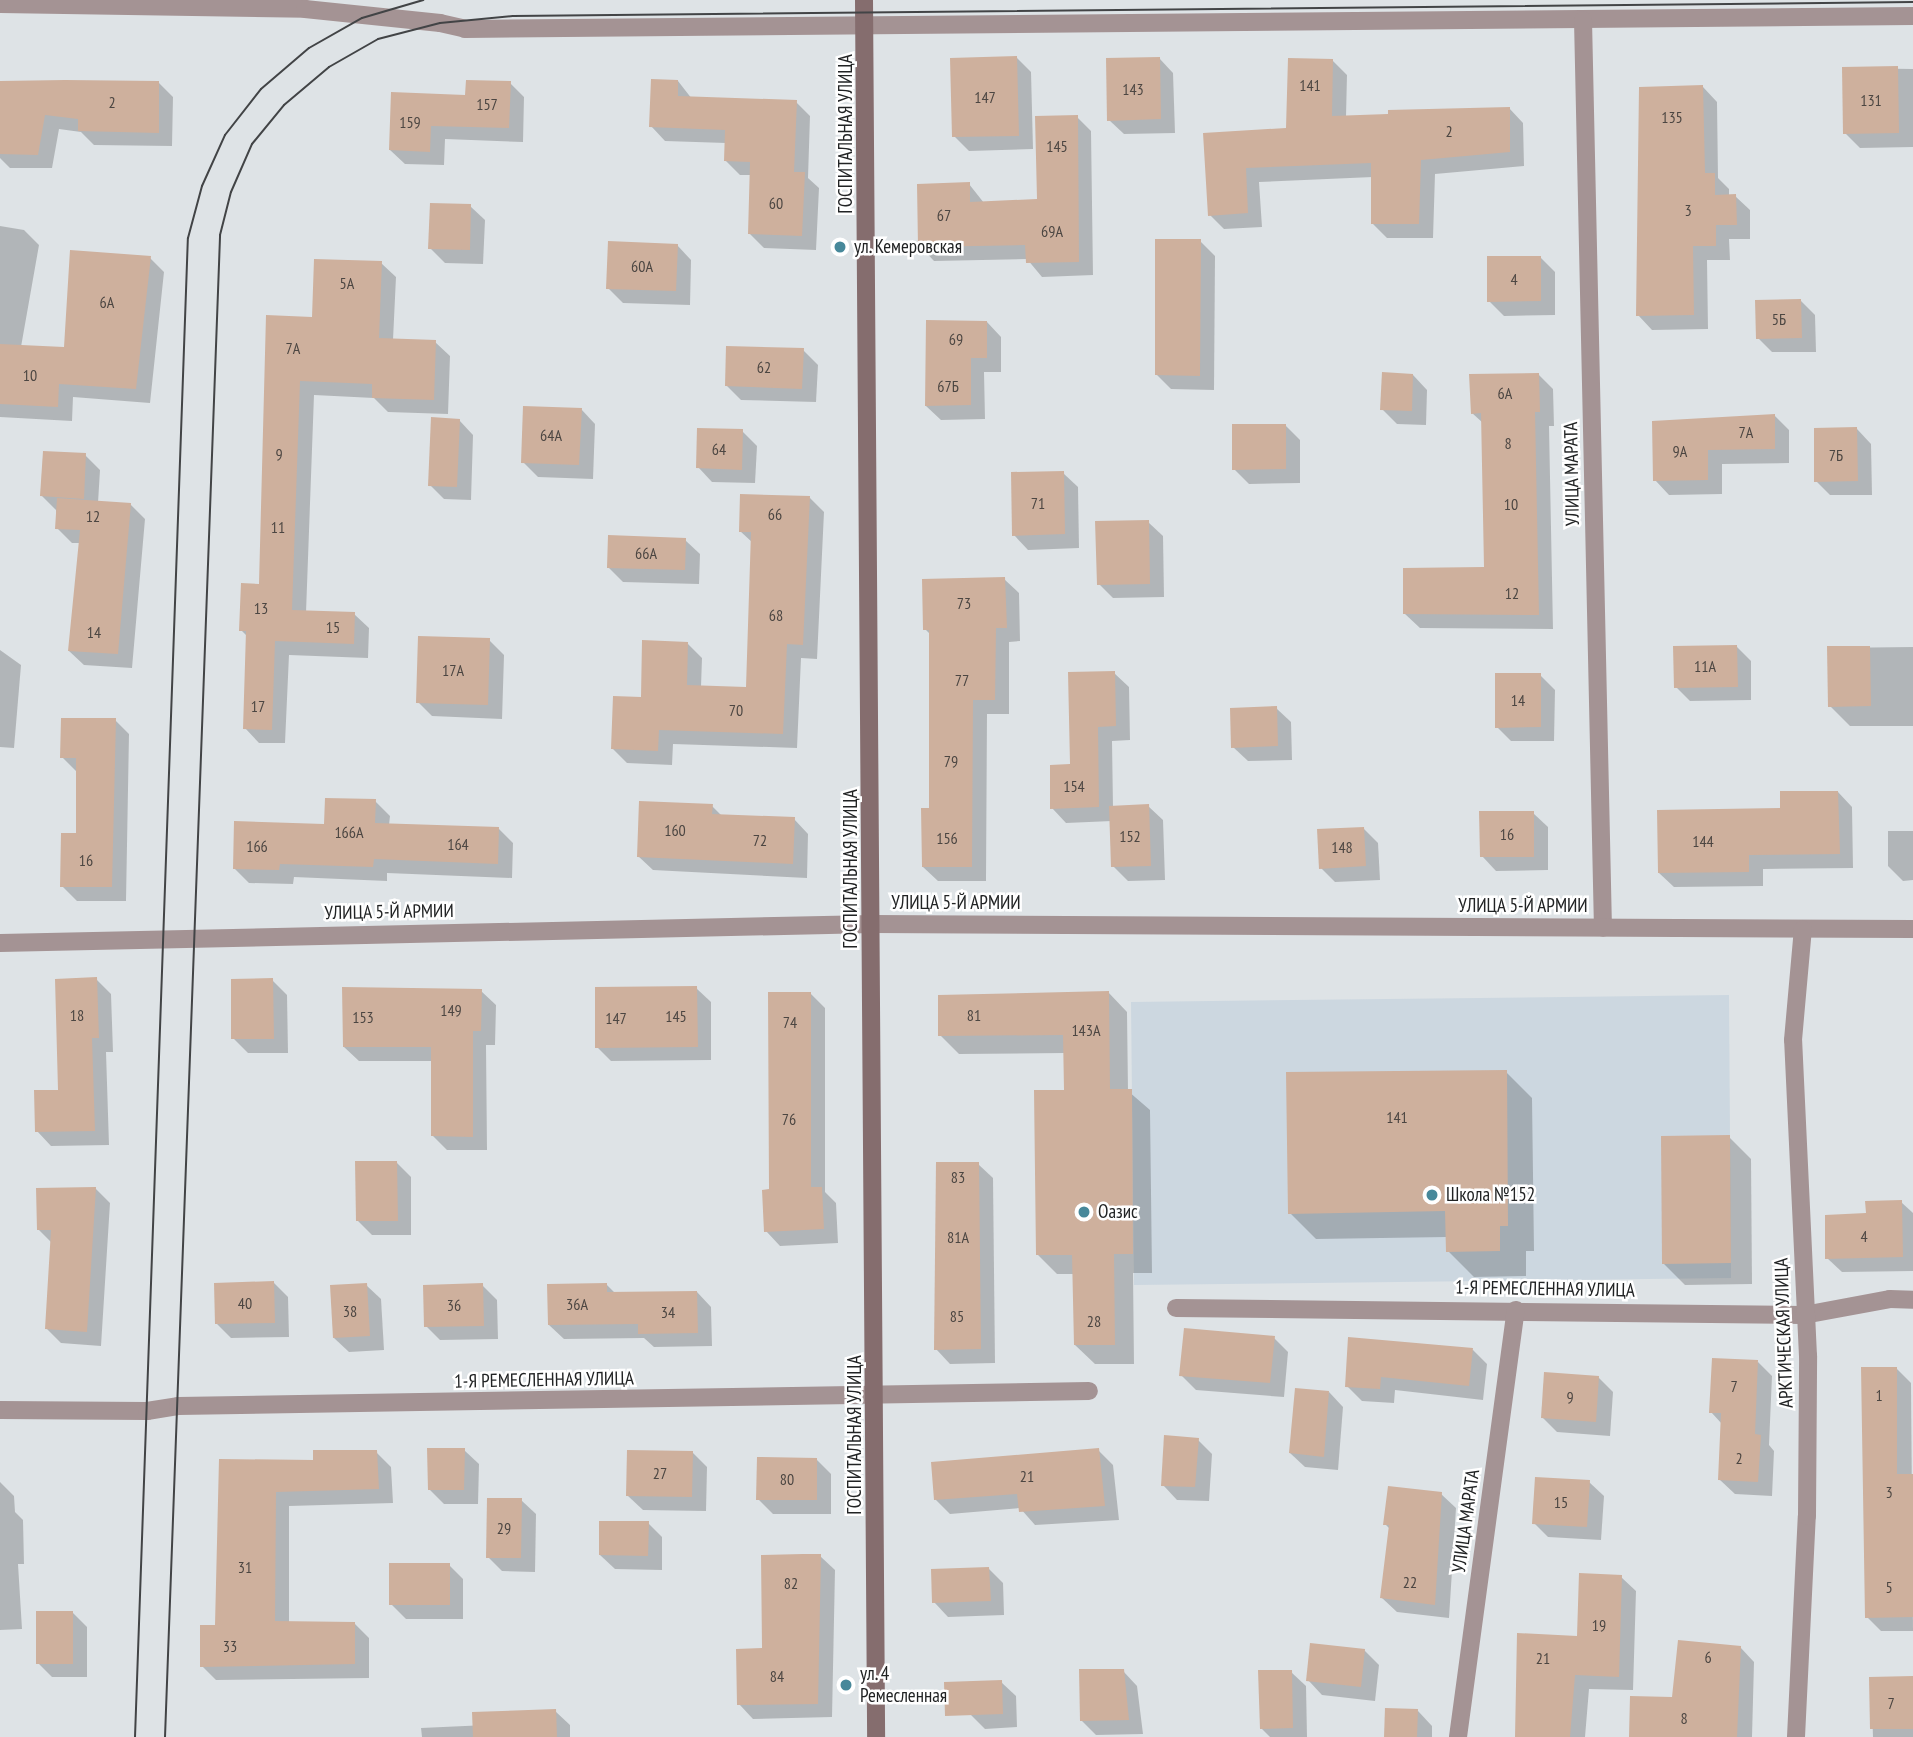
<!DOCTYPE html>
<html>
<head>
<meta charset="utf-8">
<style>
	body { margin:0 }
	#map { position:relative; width:1913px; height:1737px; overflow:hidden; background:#dee3e6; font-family:"PT Sans Narrow",sans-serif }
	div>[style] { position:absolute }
	.built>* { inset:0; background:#ccd7e0 }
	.shadow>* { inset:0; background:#0003 }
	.building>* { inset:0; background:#ceb09d }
	.minor>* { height:18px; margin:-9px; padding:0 9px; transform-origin:9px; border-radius:9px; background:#a49394 }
	.tertiary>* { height:18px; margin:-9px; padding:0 9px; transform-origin:9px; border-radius:9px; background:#a49394 }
	.secondary>* { height:18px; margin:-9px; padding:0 9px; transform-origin:9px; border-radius:9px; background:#856d6e }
	.tram>* { height:2px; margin:-1px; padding:0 1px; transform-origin:1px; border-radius:1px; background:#424446 }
	.dots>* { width:19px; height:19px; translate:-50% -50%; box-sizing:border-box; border:4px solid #fff; border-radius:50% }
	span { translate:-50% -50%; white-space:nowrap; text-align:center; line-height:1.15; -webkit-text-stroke:5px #fff; paint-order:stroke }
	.number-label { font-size:16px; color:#4c4642 }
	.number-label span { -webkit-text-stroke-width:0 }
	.street-label { font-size:19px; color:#212324 }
	.poi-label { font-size:19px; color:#212324 }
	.left { translate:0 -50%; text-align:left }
</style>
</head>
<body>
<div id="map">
	<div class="built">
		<div style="clip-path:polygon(1729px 995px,1731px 1278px,1134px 1285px,1131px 1002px)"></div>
	</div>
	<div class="shadow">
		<div style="clip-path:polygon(1017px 58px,1031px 72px,1033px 149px,969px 151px,954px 136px)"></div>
		<div style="clip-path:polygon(1159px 58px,1173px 73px,1175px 133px,1124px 134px,1109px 120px)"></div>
		<div style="clip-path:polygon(1332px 60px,1347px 75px,1346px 117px,1509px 108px,1523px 123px,1524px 166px,1435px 174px,1433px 238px,1387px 238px,1373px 224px,1373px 177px,1259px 182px,1262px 227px,1224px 229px,1210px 215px,1205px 134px,1287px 129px)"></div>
		<div style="clip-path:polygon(1844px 68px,1913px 69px,1913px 147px,1860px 148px,1845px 133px)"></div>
		<div style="clip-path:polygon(678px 81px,692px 99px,796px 102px,810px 116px,808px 178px,819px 188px,816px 250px,764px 248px,750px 234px,752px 175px,740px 175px,725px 160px,726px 143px,665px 141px,651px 126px)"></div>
		<div style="clip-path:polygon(0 83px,159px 83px,173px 97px,172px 146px,94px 145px,81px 132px,59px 129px,52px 168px,10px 168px,0 158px)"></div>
		<div style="clip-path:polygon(510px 83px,524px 97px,523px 142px,445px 139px,444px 165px,405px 164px,390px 150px,467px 96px)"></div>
		<div style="clip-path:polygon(1703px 87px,1717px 102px,1718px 178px,1729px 189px,1729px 196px,1735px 196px,1750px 210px,1750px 239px,1729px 239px,1730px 260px,1707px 260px,1708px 329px,1652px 330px,1638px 315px)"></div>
		<div style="clip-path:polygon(1077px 117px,1091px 131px,1093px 275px,1042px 277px,1027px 259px,934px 261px,920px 246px,969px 184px,984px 203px,1039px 201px)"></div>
		<div style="clip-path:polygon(470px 206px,485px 220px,483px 264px,445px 263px,430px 248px)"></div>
		<div style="clip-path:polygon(0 226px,24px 230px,39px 245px,21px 347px,65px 349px,150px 258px,164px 272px,150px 403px,73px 397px,72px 421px,0 417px)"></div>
		<div style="clip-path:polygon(1200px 241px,1215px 256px,1214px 390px,1171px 389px,1156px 374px)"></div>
		<div style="clip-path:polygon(677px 245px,691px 260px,690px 305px,623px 303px,608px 288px)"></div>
		<div style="clip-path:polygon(1540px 257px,1555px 272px,1555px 315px,1504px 316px,1489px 301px)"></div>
		<div style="clip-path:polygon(381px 263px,396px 277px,393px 340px,435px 342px,450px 356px,448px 414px,388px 412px,374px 398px,314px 395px,306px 613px,354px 614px,369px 628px,368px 658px,289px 655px,285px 743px,259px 743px,245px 728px,248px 637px,241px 630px,261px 586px,267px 317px,313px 318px)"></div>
		<div style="clip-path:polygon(1801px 301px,1815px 315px,1816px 352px,1772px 352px,1758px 338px)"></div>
		<div style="clip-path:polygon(987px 322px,1001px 337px,1001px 372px,984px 372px,985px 419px,941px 420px,926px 406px)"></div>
		<div style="clip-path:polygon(803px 350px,818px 365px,816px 402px,741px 400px,727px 386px)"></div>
		<div style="clip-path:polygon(1538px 374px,1553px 389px,1554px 426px,1549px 426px,1553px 629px,1420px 628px,1405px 614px,1486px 569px,1483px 423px,1472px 413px)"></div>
		<div style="clip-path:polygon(1413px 375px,1427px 390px,1426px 425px,1397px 424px,1382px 409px)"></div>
		<div style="clip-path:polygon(581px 409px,595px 424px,593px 479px,538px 477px,523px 462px)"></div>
		<div style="clip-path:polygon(1774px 415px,1789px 430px,1789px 463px,1722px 464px,1722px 494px,1669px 495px,1655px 480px,1654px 423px)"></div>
		<div style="clip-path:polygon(459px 420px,473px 435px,471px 500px,444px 499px,430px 485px)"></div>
		<div style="clip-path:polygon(1285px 425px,1300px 440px,1300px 483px,1249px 484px,1234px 469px)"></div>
		<div style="clip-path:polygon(1857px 429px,1871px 444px,1872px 495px,1830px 495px,1816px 481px)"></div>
		<div style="clip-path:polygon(742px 431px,757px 446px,755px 483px,712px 482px,698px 467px)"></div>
		<div style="clip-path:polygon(85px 455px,100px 470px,98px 503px,130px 504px,145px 519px,132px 668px,84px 665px,69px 651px,80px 543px,72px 543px,57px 528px,56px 510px,42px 496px)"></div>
		<div style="clip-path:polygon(1063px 473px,1078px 487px,1079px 548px,1028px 550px,1014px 535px)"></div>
		<div style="clip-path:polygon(810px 498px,824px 512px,817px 659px,801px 658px,797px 748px,673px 744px,672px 765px,627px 763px,613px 749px,642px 699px,688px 644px,702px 658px,701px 687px,748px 689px,753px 543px,740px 531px)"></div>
		<div style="clip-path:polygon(1148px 522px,1163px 536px,1164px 597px,1113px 598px,1099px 584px)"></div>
		<div style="clip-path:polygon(685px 540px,700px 554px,699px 584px,623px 582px,608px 567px)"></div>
		<div style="clip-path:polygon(1004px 579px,1019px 593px,1020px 641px,1009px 642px,1009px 714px,987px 714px,986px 881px,938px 881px,923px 867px,931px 810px,931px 635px,925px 629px)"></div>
		<div style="clip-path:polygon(489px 640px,504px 655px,502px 719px,432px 716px,418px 702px)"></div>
		<div style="clip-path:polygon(1736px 646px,1751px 661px,1751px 700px,1690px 701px,1676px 687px)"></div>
		<div style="clip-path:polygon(1913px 647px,1913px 726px,1850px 726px,1830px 706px,1829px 648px)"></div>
		<div style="clip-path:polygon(0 650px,21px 665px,14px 748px,0 747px)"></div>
		<div style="clip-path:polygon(1114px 673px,1129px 687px,1130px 740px,1112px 741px,1113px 807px,1148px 806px,1163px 820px,1165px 880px,1128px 881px,1113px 866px,1112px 821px,1066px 823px,1052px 808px)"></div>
		<div style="clip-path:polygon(1540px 675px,1555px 690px,1554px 741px,1511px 741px,1497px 727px)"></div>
		<div style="clip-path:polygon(1276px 708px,1291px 722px,1292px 760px,1248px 761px,1233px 747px)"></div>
		<div style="clip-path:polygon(115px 720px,129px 734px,126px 901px,77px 901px,62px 886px,78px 835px,77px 772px,62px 757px)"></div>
		<div style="clip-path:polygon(1838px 792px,1852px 807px,1853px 868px,1763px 869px,1763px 886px,1674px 887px,1659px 873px,1782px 810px)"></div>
		<div style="clip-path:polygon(375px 801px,390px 816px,389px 825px,499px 829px,513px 843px,512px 878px,387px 873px,387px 881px,294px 877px,293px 884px,249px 883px,234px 868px)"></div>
		<div style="clip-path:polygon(712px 806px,722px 816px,794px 819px,808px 834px,807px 878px,653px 870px,638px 856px)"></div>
		<div style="clip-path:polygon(1533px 813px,1548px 827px,1548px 870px,1496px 871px,1482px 856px)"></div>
		<div style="clip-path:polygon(1364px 829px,1378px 843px,1380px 880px,1335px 882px,1321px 868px)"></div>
		<div style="clip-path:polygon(1888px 831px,1913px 831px,1913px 880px,1903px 881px,1888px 866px)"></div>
		<div style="clip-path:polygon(96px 979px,111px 994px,113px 1052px,106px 1052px,109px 1145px,51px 1146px,37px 1131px,60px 1092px)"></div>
		<div style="clip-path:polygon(272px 980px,287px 995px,288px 1053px,248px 1053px,233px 1038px)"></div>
		<div style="clip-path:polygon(696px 988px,711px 1002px,711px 1060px,611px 1061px,597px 1047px)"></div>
		<div style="clip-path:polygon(481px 991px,496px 1005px,495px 1045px,486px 1045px,487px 1150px,447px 1150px,433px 1136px,432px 1061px,359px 1061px,344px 1047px)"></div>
		<div style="clip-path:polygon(1108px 992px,1127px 1012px,1128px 1091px,1150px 1110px,1152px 1273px,1133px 1273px,1134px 1364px,1095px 1364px,1075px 1345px,1074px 1274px,1057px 1274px,1038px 1255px,1066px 1091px,1065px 1053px,959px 1054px,940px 1035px)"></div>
		<div style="clip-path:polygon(810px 993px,825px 1008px,825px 1192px,836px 1203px,838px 1243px,780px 1246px,766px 1231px)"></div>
		<div style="clip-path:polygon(1506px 1072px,1532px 1098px,1534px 1251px,1526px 1251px,1526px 1276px,1474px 1277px,1448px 1251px,1447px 1237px,1316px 1239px,1290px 1213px)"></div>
		<div style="clip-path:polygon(1729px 1137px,1751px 1159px,1752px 1284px,1685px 1285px,1663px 1263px)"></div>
		<div style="clip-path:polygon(397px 1163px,411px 1177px,411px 1235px,372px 1235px,358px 1221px)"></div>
		<div style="clip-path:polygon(978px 1164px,993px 1178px,995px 1363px,950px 1364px,936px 1349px)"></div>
		<div style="clip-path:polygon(95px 1188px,110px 1203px,101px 1346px,61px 1343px,47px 1329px,52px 1243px,38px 1229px)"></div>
		<div style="clip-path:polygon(1901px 1202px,1913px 1213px,1913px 1271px,1842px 1272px,1827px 1258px,1867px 1215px)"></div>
		<div style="clip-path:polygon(274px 1283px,288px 1297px,289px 1337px,231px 1338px,217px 1324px)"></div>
		<div style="clip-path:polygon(606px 1284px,616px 1294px,697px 1292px,711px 1307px,712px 1346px,654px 1347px,644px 1338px,564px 1339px,549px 1325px)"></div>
		<div style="clip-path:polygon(366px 1285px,381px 1299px,384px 1350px,349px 1352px,334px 1338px)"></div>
		<div style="clip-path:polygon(482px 1285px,497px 1300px,498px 1339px,440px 1340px,426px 1326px)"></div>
		<div style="clip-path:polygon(1274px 1338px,1288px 1352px,1284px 1397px,1196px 1390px,1181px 1375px)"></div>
		<div style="clip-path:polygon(1473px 1350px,1487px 1364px,1483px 1400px,1395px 1390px,1394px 1403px,1362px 1401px,1347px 1386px)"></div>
		<div style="clip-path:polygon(1758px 1362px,1772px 1376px,1769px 1445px,1774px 1451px,1772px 1496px,1735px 1494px,1720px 1480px,1722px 1424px,1711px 1412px)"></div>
		<div style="clip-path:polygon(1896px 1368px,1911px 1383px,1913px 1631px,1881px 1631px,1867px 1617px)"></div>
		<div style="clip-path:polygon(1598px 1377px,1613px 1392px,1610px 1436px,1557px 1432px,1543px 1418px)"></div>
		<div style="clip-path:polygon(1329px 1392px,1343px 1407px,1338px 1470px,1305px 1467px,1290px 1453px)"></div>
		<div style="clip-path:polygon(1198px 1440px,1212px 1454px,1209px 1501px,1177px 1500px,1163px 1485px)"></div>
		<div style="clip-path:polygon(464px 1450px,479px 1464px,478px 1504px,444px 1504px,429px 1489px)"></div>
		<div style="clip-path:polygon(1098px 1450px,1113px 1465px,1119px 1520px,1035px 1525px,1020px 1508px,950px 1514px,935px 1499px)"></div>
		<div style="clip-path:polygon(376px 1452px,391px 1467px,393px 1503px,289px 1506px,289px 1623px,355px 1624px,369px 1638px,369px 1678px,216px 1680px,202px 1666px,216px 1627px,221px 1461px,315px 1462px)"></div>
		<div style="clip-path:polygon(692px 1452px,707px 1467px,706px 1511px,643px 1510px,628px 1496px)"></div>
		<div style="clip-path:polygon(816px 1459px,831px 1474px,831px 1514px,773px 1514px,758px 1499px)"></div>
		<div style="clip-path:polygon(0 1482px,14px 1496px,15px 1512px,23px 1520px,24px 1564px,18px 1564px,22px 1629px,0 1630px)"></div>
		<div style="clip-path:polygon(1589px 1482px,1604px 1496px,1601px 1540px,1548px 1537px,1534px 1523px)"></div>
		<div style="clip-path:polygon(1441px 1494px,1456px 1508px,1449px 1618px,1397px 1612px,1382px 1598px,1390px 1529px,1385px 1524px)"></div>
		<div style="clip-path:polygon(521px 1500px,536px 1514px,535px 1572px,502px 1571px,488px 1557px)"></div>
		<div style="clip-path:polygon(648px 1523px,662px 1537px,662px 1570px,615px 1569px,600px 1555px)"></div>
		<div style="clip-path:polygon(820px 1556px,835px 1570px,832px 1717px,753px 1719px,739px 1704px,763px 1650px)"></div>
		<div style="clip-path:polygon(449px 1565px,463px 1579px,463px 1619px,406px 1619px,391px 1604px)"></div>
		<div style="clip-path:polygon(989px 1569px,1003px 1583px,1004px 1615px,948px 1617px,934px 1602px)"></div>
		<div style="clip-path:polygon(1621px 1577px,1636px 1591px,1633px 1690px,1589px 1689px,1585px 1737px,1516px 1737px)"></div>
		<div style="clip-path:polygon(72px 1612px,87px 1627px,87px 1677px,52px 1677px,38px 1663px)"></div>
		<div style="clip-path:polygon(1740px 1647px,1754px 1662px,1752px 1737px,1631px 1737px)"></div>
		<div style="clip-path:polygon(1364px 1650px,1379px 1665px,1375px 1701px,1322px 1695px,1308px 1680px)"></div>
		<div style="clip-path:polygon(1123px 1671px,1137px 1686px,1143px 1734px,1096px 1735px,1081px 1720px)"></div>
		<div style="clip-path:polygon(1291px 1672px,1306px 1686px,1307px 1737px,1270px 1737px,1261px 1728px)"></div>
		<div style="clip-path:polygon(1871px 1678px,1913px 1678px,1913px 1737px,1873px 1737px)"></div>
		<div style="clip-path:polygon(1001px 1682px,1016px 1696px,1017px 1727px,985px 1729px,970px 1714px)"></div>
		<div style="clip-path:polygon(555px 1711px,570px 1725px,570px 1737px,422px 1737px,421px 1728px,509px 1724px)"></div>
		<div style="clip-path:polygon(1418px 1711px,1432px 1726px,1432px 1737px,1385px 1737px)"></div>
	</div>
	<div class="building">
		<div style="clip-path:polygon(1017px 56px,1019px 136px,952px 137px,950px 58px)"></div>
		<div style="clip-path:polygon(1160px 57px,1161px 119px,1107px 121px,1106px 58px)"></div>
		<div style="clip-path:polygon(1288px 58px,1333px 59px,1332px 116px,1388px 114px,1388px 110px,1510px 107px,1510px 152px,1421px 160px,1419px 224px,1371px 224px,1371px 163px,1246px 168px,1248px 213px,1208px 216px,1203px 133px,1286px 128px)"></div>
		<div style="clip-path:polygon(1898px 66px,1899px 133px,1843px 134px,1842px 67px)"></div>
		<div style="clip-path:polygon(651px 79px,678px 80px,678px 96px,797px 100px,794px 172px,805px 172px,802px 236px,748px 234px,750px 162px,724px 161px,725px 130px,649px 127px)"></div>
		<div style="clip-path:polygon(65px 80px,159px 81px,159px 133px,78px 131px,78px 119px,45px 115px,38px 155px,0 154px,0 81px)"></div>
		<div style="clip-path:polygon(466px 80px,511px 81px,509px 128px,431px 126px,430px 152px,389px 150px,391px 92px,465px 95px)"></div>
		<div style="clip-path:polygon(1703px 85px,1705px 173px,1715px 173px,1715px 195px,1736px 194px,1737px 225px,1716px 225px,1716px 246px,1693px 246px,1694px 315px,1636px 316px,1639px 87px)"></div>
		<div style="clip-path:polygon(1078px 115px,1079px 262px,1026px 263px,1025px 245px,918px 247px,917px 184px,970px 182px,970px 202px,1037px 199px,1035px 116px)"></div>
		<div style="clip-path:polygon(430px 203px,471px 204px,470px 250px,428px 249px)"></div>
		<div style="clip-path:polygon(1155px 239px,1201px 239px,1200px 376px,1155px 375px)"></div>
		<div style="clip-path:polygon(608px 241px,678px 244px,676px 291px,606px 289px)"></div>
		<div style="clip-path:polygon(70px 250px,151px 256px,136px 389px,59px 384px,58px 407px,0 404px,0 344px,64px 347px)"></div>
		<div style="clip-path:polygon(1487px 256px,1541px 256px,1541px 301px,1487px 302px)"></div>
		<div style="clip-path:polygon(314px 259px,382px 261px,379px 338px,436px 340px,434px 400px,372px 398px,372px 384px,300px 381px,292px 610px,355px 612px,354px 644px,275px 641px,272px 730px,243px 729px,246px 631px,239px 631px,241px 583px,259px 584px,266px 315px,312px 317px)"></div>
		<div style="clip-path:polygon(1801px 299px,1802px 338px,1756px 339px,1755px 300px)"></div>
		<div style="clip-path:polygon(926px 320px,987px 321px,987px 358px,971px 358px,971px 405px,925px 406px)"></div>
		<div style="clip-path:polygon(726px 346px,804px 348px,802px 389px,725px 386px)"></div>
		<div style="clip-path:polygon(1382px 372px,1413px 374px,1412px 411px,1380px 410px)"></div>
		<div style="clip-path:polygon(1539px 373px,1540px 412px,1535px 412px,1539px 615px,1403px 614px,1403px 568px,1484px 567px,1481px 413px,1471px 414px,1469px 374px)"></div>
		<div style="clip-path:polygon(523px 406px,582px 408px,579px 465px,521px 463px)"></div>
		<div style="clip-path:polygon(1775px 414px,1775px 449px,1708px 450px,1708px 480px,1653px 481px,1652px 421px)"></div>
		<div style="clip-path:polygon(431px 417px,460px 419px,457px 487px,428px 486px)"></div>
		<div style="clip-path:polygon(1232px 424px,1286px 424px,1286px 469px,1232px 470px)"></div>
		<div style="clip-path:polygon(1857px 427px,1858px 481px,1814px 482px,1814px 428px)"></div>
		<div style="clip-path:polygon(697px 428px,743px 429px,742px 470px,696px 468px)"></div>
		<div style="clip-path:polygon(43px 451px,86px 453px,84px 499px,40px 496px)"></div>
		<div style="clip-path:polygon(1064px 471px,1065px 534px,1012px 536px,1011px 472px)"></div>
		<div style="clip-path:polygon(740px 494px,810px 496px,803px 645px,787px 644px,783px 734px,659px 730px,658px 751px,611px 749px,613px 696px,641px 697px,642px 640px,688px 642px,687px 685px,746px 687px,751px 532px,739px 532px)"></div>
		<div style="clip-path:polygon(57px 498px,131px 503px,118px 654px,68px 651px,80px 530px,55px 529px)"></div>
		<div style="clip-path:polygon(1149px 520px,1150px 584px,1097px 585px,1095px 521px)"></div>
		<div style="clip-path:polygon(608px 535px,686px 538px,685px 570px,607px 568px)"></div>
		<div style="clip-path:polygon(1005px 577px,1007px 628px,996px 628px,995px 700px,973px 700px,972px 867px,922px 867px,921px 808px,929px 808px,929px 630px,923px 630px,922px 579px)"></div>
		<div style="clip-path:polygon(418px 636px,490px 638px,488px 705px,416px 703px)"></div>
		<div style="clip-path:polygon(1737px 645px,1738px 687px,1674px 688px,1673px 646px)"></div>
		<div style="clip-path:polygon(1827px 646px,1870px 646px,1871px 706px,1828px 707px)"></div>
		<div style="clip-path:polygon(1115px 671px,1116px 726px,1098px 727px,1099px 807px,1050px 809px,1050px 765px,1070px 764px,1068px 672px)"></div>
		<div style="clip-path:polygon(1495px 673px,1541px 673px,1541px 727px,1495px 728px)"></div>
		<div style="clip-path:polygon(1277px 706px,1278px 746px,1231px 748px,1230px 708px)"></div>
		<div style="clip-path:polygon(61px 718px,116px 718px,112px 887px,60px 887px,61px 833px,76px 833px,76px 758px,60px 758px)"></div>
		<div style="clip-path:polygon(1780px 791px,1838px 791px,1840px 854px,1749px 855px,1749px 872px,1658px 873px,1657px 810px,1780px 808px)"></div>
		<div style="clip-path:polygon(325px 798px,376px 799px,375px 823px,499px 827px,498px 864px,374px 859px,373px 867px,280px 864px,279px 870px,233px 869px,234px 821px,324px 824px)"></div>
		<div style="clip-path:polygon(639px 801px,713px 804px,712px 814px,795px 817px,793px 864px,637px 857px)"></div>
		<div style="clip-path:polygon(1149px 804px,1151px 866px,1111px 867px,1109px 806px)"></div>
		<div style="clip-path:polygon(1479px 811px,1534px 811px,1534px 857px,1480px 857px)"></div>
		<div style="clip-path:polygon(1364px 827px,1366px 866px,1319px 869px,1317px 829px)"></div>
		<div style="clip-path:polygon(97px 977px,99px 1038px,92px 1038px,95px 1131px,35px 1132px,34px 1090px,58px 1090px,55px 979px)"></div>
		<div style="clip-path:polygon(273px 978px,274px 1039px,231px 1039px,231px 979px)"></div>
		<div style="clip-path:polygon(697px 986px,698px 1047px,595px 1048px,595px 987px)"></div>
		<div style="clip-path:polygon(342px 987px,482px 989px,481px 1031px,473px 1031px,473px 1137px,431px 1136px,431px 1047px,343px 1047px)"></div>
		<div style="clip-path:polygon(1109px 991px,1110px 1089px,1132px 1089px,1133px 1254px,1114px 1254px,1115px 1345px,1074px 1345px,1072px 1255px,1036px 1255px,1034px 1090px,1064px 1090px,1063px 1035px,938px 1036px,938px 995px)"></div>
		<div style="clip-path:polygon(768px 992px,811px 992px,811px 1187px,822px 1187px,824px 1229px,764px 1232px,762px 1190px,769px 1189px)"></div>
		<div style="clip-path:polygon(1507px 1070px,1508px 1226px,1500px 1226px,1500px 1251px,1446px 1252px,1445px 1211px,1288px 1214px,1286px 1072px)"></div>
		<div style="clip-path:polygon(1730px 1135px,1731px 1263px,1662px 1264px,1661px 1136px)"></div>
		<div style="clip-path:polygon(355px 1161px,397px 1161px,398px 1221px,356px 1221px)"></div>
		<div style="clip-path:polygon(936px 1162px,979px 1162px,981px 1349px,934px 1350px)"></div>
		<div style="clip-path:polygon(96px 1187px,87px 1332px,45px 1329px,51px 1230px,37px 1230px,36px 1188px)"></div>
		<div style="clip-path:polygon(1902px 1200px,1903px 1257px,1825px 1259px,1825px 1215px,1866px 1213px,1865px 1201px)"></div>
		<div style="clip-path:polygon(274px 1281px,275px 1323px,215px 1324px,214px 1283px)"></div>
		<div style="clip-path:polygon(367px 1283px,370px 1336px,333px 1338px,330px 1285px)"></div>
		<div style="clip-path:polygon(483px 1283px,484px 1326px,424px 1327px,423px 1285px)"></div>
		<div style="clip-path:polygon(607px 1283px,607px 1292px,697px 1291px,698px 1333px,638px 1334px,638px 1324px,548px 1325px,547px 1284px)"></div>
		<div style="clip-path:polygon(1184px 1328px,1275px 1336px,1270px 1383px,1179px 1376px)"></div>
		<div style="clip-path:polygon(1348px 1337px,1473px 1348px,1469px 1386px,1381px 1377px,1380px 1389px,1345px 1387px)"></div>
		<div style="clip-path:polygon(1712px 1358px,1758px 1360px,1755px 1434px,1761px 1435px,1758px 1482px,1718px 1480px,1721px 1413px,1709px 1413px)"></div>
		<div style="clip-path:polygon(1861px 1367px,1897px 1367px,1897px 1474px,1913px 1474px,1913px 1617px,1865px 1618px)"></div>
		<div style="clip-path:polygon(1544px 1372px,1599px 1376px,1596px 1422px,1541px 1418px)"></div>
		<div style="clip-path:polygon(1295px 1388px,1329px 1391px,1324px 1457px,1289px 1453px)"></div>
		<div style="clip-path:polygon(1164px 1435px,1199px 1438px,1195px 1487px,1161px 1486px)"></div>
		<div style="clip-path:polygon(427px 1448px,465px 1448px,464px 1490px,428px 1490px)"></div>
		<div style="clip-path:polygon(1099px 1448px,1105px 1506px,1019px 1512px,1017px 1494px,934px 1500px,931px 1462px)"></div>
		<div style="clip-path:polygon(313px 1450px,377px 1450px,379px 1489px,276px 1492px,275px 1621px,355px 1622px,355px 1664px,200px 1667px,200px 1625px,215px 1625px,219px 1459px,313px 1460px)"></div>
		<div style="clip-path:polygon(627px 1450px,693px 1451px,692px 1497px,626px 1496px)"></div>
		<div style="clip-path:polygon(757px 1457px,817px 1458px,817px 1500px,756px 1500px)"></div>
		<div style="clip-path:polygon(1535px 1477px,1590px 1480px,1587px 1527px,1532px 1524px)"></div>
		<div style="clip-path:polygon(1388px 1486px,1442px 1492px,1435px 1605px,1380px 1598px,1389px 1525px,1383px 1525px)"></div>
		<div style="clip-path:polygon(487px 1498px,522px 1498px,521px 1558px,486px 1558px)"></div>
		<div style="clip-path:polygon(599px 1521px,649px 1521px,648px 1556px,599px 1555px)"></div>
		<div style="clip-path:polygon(803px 1554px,821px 1554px,818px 1704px,737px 1705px,736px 1649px,762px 1648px,761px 1555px)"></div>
		<div style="clip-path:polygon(389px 1563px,450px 1563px,450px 1605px,389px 1605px)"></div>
		<div style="clip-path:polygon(989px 1567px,991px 1601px,932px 1603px,931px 1569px)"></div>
		<div style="clip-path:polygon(1579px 1573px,1622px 1575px,1619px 1677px,1575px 1675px,1570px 1737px,1515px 1737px,1517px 1633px,1577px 1636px)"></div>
		<div style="clip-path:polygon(36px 1611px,73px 1611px,73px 1664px,36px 1664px)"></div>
		<div style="clip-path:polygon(1678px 1640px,1741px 1646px,1737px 1737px,1629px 1737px,1630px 1696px,1672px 1697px)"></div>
		<div style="clip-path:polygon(1310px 1643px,1365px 1649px,1361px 1687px,1306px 1681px)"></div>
		<div style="clip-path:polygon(1079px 1669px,1124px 1669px,1129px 1720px,1080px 1721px)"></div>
		<div style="clip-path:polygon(1258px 1670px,1292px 1670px,1293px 1728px,1260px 1729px)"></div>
		<div style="clip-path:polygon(1913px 1676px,1913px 1729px,1870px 1729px,1869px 1677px)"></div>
		<div style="clip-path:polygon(1002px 1680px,1003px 1714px,945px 1716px,944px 1682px)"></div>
		<div style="clip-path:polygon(1385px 1708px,1418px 1709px,1417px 1737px,1384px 1737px)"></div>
		<div style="clip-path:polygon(556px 1709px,557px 1737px,473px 1737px,472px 1712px)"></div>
	</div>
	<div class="minor">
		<div style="left:0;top:4px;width:305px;rotate:0.9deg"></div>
		<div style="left:305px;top:9px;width:136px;rotate:5.9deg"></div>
		<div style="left:440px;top:23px;width:26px;rotate:13deg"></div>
		<div style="left:465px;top:29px;width:1448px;rotate:-0.51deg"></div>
		<div style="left:1583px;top:20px;width:908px;rotate:88.74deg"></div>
		<div style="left:0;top:943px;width:873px;rotate:-1.25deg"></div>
		<div style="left:1176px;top:1308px;width:628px;rotate:0.64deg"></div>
		<div style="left:1804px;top:1315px;width:87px;rotate:-10.5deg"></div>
		<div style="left:1890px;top:1299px;width:23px;rotate:2deg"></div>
		<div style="left:0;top:1410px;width:147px;rotate:0.4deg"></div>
		<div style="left:147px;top:1411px;width:31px;rotate:-9deg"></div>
		<div style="left:178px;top:1406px;width:911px;rotate:-0.94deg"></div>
		<div style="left:1458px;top:1737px;width:431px;rotate:-82.3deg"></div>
	</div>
	<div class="tertiary">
		<div style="left:873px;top:924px;width:1040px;rotate:0.28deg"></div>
		<div style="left:1796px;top:1737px;width:221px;rotate:-87.2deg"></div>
		<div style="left:1807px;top:1516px;width:160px;rotate:-89.6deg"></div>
		<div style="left:1808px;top:1356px;width:316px;rotate:-92.7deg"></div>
		<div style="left:1793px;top:1040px;width:111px;rotate:-84.9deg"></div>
	</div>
	<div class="secondary">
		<div style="left:864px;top:0;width:1737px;rotate:89.6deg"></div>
	</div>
	<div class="tram">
		<div style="left:135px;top:1737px;width:1500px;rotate:-87.98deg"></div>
		<div style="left:188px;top:238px;width:54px;rotate:-74.9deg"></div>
		<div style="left:202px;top:186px;width:56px;rotate:-65.7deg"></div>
		<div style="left:225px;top:135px;width:58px;rotate:-52deg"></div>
		<div style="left:261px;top:89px;width:63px;rotate:-40.5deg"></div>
		<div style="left:309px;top:48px;width:61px;rotate:-29.5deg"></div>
		<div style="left:362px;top:18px;width:64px;rotate:-16.4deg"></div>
		<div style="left:165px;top:1737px;width:1503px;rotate:-87.9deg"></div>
		<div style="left:220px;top:235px;width:44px;rotate:-75.7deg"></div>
		<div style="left:231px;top:192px;width:52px;rotate:-66.4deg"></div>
		<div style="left:252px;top:144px;width:50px;rotate:-50.6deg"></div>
		<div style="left:284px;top:105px;width:59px;rotate:-40.2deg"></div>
		<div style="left:329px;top:67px;width:56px;rotate:-29.7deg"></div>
		<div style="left:378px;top:39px;width:64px;rotate:-14.5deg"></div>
		<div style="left:440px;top:23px;width:73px;rotate:-5.5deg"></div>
		<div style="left:513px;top:16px;width:1400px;rotate:-0.57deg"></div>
	</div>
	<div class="dots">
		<div style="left:840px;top:247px;background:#47889a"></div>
		<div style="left:1432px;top:1195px;background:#47889a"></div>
		<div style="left:1084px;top:1212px;background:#47889a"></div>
		<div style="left:846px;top:1685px;background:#47889a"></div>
	</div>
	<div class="number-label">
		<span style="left:1310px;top:85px">141</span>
		<span style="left:1133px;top:89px">143</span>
		<span style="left:985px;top:97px">147</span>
		<span style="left:1871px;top:100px">131</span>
		<span style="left:112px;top:102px">2</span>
		<span style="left:487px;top:104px">157</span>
		<span style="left:1672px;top:117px">135</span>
		<span style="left:410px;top:122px">159</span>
		<span style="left:1449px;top:131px">2</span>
		<span style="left:1057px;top:146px">145</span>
		<span style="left:776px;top:203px">60</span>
		<span style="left:1688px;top:210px">3</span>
		<span style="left:944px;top:215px">67</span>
		<span style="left:1052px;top:231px">69А</span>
		<span style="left:642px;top:266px">60А</span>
		<span style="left:1514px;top:279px">4</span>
		<span style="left:347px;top:283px">5А</span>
		<span style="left:107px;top:302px">6А</span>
		<span style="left:1779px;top:319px">5Б</span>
		<span style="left:956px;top:339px">69</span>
		<span style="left:293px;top:348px">7А</span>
		<span style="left:764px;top:367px">62</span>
		<span style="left:30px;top:375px">10</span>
		<span style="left:948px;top:386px">67Б</span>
		<span style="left:1505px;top:393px">6А</span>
		<span style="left:1746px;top:432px">7А</span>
		<span style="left:551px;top:435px">64А</span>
		<span style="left:1508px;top:443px">8</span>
		<span style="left:719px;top:449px">64</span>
		<span style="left:1680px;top:451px">9А</span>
		<span style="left:279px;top:454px">9</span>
		<span style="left:1836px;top:455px">7Б</span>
		<span style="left:1038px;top:503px">71</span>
		<span style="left:1511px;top:504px">10</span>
		<span style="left:775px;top:514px">66</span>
		<span style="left:93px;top:516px">12</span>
		<span style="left:278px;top:527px">11</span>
		<span style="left:646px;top:553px">66А</span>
		<span style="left:1512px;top:593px">12</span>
		<span style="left:964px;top:603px">73</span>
		<span style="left:261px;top:608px">13</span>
		<span style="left:776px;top:615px">68</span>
		<span style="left:333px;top:627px">15</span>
		<span style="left:94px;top:632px">14</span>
		<span style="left:1705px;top:666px">11А</span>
		<span style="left:453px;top:670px">17А</span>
		<span style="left:962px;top:680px">77</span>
		<span style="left:1518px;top:700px">14</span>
		<span style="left:258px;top:706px">17</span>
		<span style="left:736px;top:710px">70</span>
		<span style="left:951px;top:761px">79</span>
		<span style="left:1074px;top:786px">154</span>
		<span style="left:675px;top:830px">160</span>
		<span style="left:349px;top:832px">166А</span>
		<span style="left:1507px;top:834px">16</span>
		<span style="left:1130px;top:836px">152</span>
		<span style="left:947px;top:838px">156</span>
		<span style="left:760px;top:840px">72</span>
		<span style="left:1703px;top:841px">144</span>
		<span style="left:458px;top:844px">164</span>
		<span style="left:257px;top:846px">166</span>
		<span style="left:1342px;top:847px">148</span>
		<span style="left:86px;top:860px">16</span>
		<span style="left:451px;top:1010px">149</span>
		<span style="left:77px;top:1015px">18</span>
		<span style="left:974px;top:1015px">81</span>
		<span style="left:676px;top:1016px">145</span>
		<span style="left:363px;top:1017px">153</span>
		<span style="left:616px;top:1018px">147</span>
		<span style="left:790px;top:1022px">74</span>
		<span style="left:1086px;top:1030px">143А</span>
		<span style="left:1397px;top:1117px">141</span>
		<span style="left:789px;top:1119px">76</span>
		<span style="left:958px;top:1177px">83</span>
		<span style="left:1864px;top:1236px">4</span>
		<span style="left:958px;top:1237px">81А</span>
		<span style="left:245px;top:1303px">40</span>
		<span style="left:577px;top:1304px">36А</span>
		<span style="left:454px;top:1305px">36</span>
		<span style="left:350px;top:1311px">38</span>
		<span style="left:668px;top:1312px">34</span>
		<span style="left:957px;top:1316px">85</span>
		<span style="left:1094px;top:1321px">28</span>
		<span style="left:1734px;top:1386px">7</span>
		<span style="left:1879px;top:1395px">1</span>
		<span style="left:1570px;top:1397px">9</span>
		<span style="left:1739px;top:1458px">2</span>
		<span style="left:660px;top:1473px">27</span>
		<span style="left:1027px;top:1476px">21</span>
		<span style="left:787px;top:1479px">80</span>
		<span style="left:1889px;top:1492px">3</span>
		<span style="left:1561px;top:1502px">15</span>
		<span style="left:504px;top:1528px">29</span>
		<span style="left:245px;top:1567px">31</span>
		<span style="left:1410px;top:1582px">22</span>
		<span style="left:791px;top:1583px">82</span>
		<span style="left:1889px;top:1587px">5</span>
		<span style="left:1599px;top:1625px">19</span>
		<span style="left:230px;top:1646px">33</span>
		<span style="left:1708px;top:1657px">6</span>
		<span style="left:1543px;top:1658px">21</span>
		<span style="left:777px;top:1676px">84</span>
		<span style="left:1891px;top:1703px">7</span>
		<span style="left:1684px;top:1718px">8</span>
	</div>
	<div class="street-label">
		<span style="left:846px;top:134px;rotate:-90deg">ГОСПИТАЛЬНАЯ УЛИЦА</span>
		<span style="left:1572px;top:474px;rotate:-91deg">УЛИЦА МАРАТА</span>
		<span style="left:851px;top:869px;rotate:-90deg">ГОСПИТАЛЬНАЯ УЛИЦА</span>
		<span style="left:956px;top:903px">УЛИЦА 5-Й АРМИИ</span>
		<span style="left:1523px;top:906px">УЛИЦА 5-Й АРМИИ</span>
		<span style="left:389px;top:912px;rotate:-1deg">УЛИЦА 5-Й АРМИИ</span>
		<span style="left:1545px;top:1289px;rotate:1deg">1-Я РЕМЕСЛЕННАЯ УЛИЦА</span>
		<span style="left:1784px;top:1333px;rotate:-92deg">АРКТИЧЕСКАЯ УЛИЦА</span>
		<span style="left:544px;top:1380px;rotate:-1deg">1-Я РЕМЕСЛЕННАЯ УЛИЦА</span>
		<span style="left:855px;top:1435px;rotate:-90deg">ГОСПИТАЛЬНАЯ УЛИЦА</span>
		<span style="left:1466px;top:1521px;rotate:-82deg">УЛИЦА МАРАТА</span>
	</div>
	<div class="poi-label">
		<span class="left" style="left:854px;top:247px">ул. Кемеровская</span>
		<span class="left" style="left:1446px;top:1195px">Школа №152</span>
		<span class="left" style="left:1098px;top:1212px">Оазис</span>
		<span class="left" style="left:860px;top:1685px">ул. 4<br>Ремесленная</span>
	</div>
</div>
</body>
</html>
